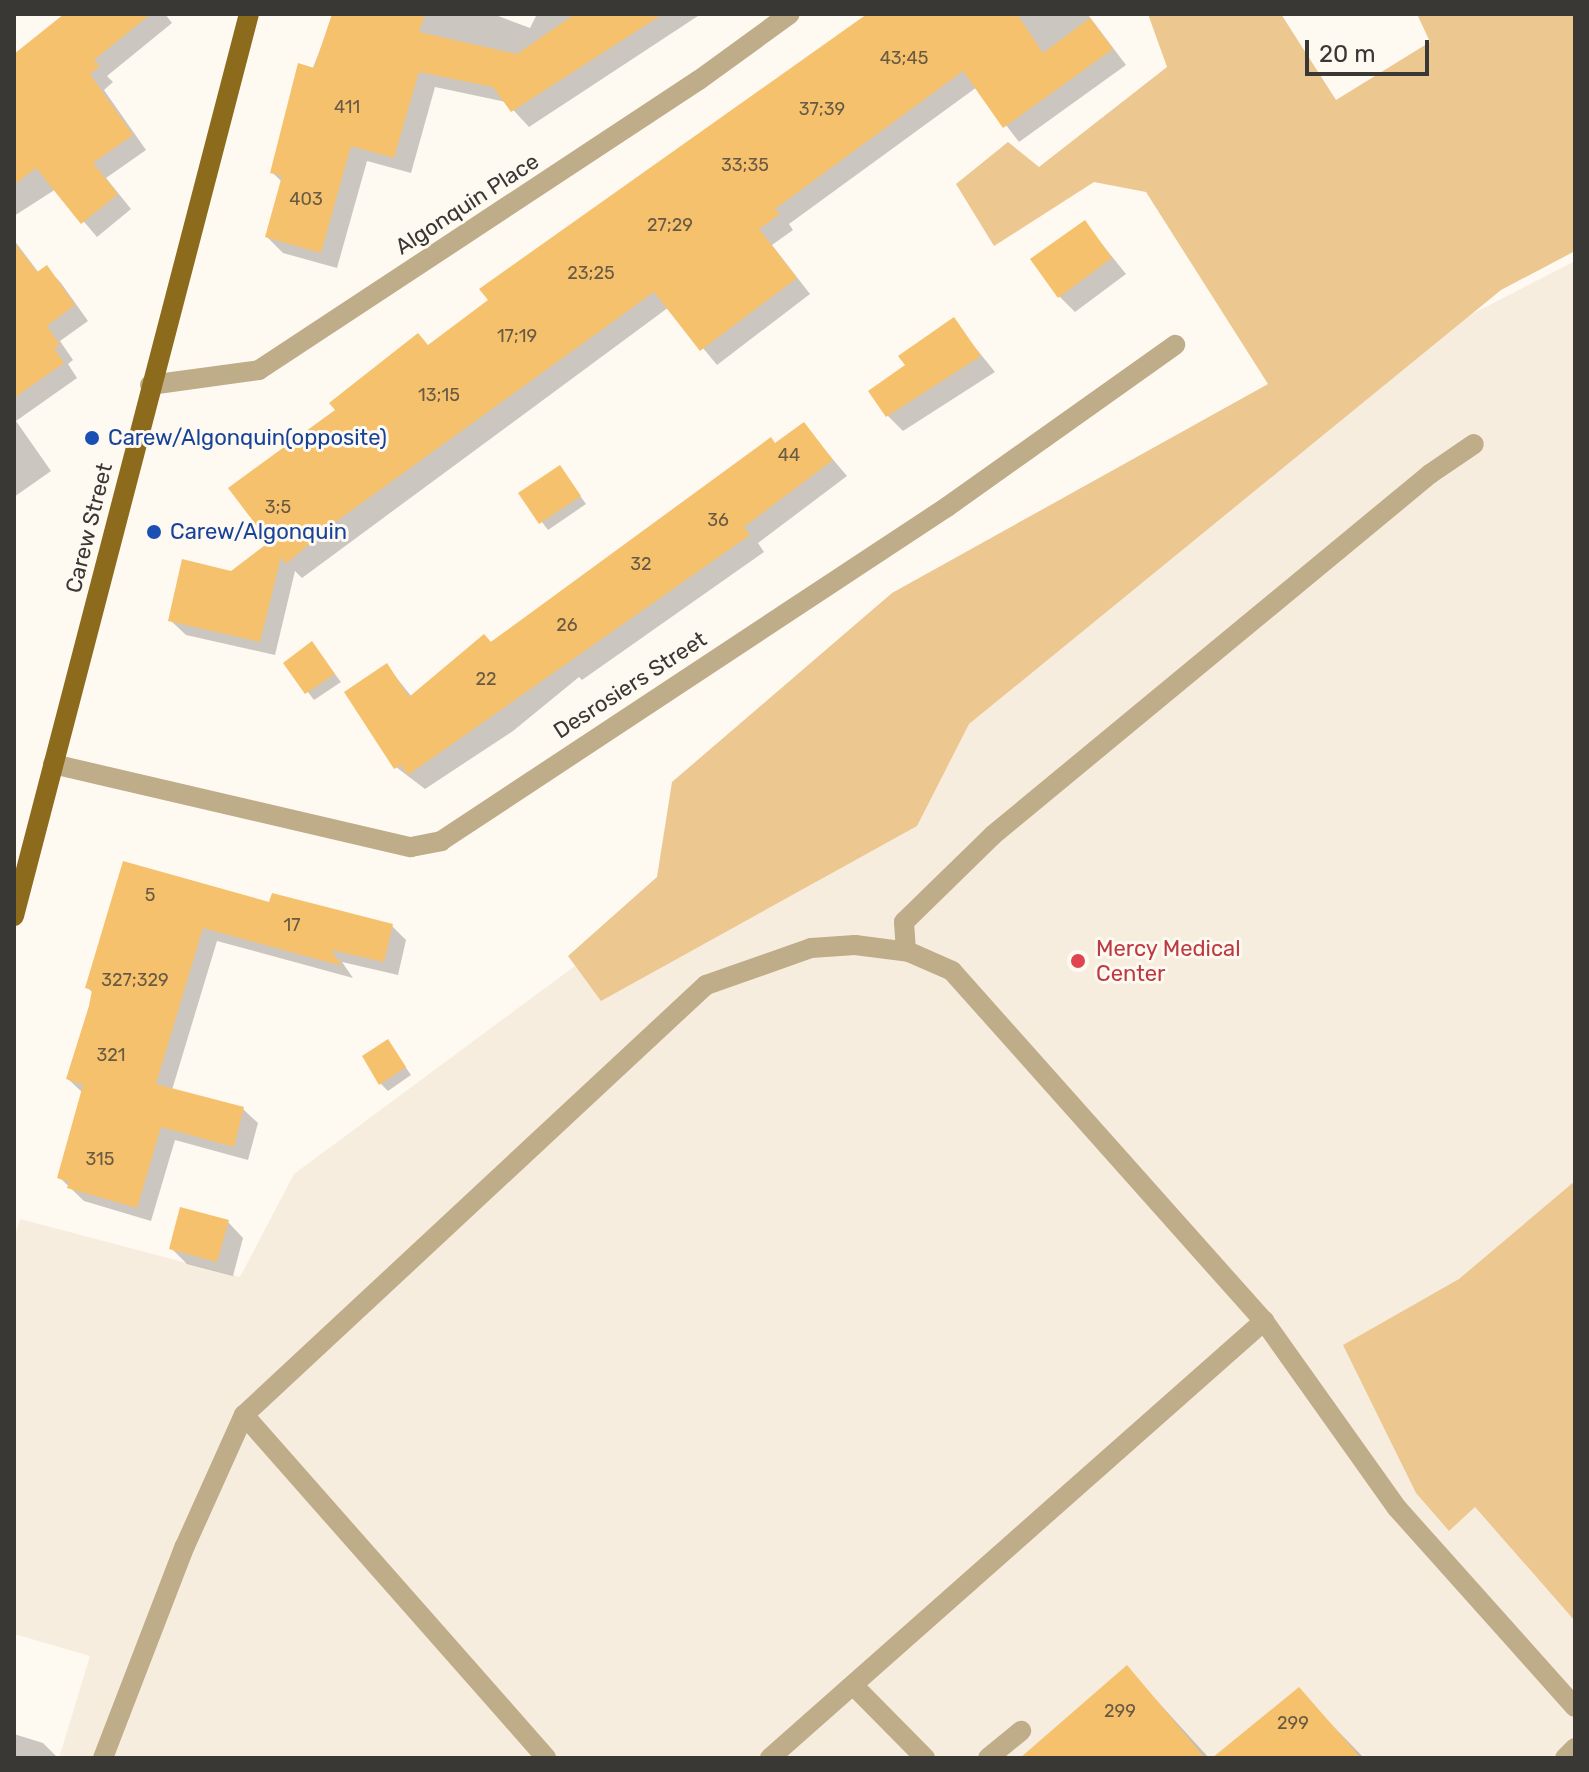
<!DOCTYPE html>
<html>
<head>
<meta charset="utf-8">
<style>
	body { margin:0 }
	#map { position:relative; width:1589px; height:1772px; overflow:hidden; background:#fef9f1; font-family:Rubik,sans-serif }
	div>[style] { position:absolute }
	.built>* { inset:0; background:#f7eddf }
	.green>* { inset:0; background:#ecc790 }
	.shadow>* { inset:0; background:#0003 }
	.building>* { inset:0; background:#f6c16c }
	.minor>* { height:20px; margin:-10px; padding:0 10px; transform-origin:10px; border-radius:10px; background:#bfac88 }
	.major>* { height:20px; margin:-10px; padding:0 10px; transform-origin:10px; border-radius:10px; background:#8c6b1c }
	.dots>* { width:22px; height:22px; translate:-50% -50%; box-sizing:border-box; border:4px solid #fef9f1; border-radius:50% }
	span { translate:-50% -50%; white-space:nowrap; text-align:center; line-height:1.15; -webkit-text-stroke:6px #fef9f1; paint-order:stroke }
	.number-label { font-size:18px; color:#695a43 }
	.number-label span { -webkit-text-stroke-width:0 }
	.street-label { font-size:22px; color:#3a3835 }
	.transit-label { font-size:22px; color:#164399 }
	.left { translate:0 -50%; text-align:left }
	.health-label { font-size:22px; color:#be3a42 }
	.frame { position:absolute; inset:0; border:16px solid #3a3835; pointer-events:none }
	.scale { position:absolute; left:1305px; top:40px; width:124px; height:36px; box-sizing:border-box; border:4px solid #3a3835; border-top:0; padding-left:10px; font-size:24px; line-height:28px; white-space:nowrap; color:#3a3835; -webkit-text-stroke:6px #fef9f1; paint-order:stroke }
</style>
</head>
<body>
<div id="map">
	<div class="built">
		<div style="clip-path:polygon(1575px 261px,1575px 1758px,59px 1758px,90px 1656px,14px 1634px,14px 1238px,20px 1219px,240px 1277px,294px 1174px,1414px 344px)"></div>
	</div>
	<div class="green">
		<div style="clip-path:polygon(1148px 14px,1281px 14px,1336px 100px,1430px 42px,1417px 14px,1575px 14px,1575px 251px,1501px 290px,969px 724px,917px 826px,601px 1001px,568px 956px,657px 877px,672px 782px,892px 593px,1268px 384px,1146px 192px,1094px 182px,994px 246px,956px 184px,1008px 142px,1039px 167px,1167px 67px)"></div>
		<div style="clip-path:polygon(1575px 1181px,1575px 1621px,1475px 1507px,1449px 1531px,1416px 1493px,1343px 1345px,1459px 1279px)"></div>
	</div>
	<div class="shadow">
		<div style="clip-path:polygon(70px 14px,165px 14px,172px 23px,107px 76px,113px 82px,104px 90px,146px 150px,106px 178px,131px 209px,97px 237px,56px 189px,14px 216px,14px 62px)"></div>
		<div style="clip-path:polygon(334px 14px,493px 14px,530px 28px,537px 14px,701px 14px,529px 127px,506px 102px,435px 87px,411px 173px,367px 161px,337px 268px,283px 253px,267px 237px,282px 182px,272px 172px)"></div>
		<div style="clip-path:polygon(871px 14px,1093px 14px,1089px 16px,1126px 65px,1019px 142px,977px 87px,789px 224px,793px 230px,772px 245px,810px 294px,717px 365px,669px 307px,302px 578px,295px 571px,275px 655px,186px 635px,170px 620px,272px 542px,430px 347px)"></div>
		<div style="clip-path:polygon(1085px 223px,1126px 274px,1075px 312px,1059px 296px)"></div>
		<div style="clip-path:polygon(14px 240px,39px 273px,47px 268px,61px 283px,88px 321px,60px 341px,73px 360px,68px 364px,77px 378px,16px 421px,51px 471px,14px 497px)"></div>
		<div style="clip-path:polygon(953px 320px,995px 372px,903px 431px,888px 416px,908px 366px)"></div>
		<div style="clip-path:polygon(803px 424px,847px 476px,758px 543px,764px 552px,582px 680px,579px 677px,513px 731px,425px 789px,396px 767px,387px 666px,412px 697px)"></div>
		<div style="clip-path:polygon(560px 468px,586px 504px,548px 530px,521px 494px)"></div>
		<div style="clip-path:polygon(312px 644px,341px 682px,314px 700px,286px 663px)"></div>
		<div style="clip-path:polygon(124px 864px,271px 904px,392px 926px,406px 940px,398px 975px,342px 962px,353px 978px,217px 941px,172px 1090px,243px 1109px,258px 1123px,248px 1160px,175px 1140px,151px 1221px,84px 1201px,60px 1178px,83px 1093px,68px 1079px,93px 993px,88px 988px)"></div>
		<div style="clip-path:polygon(388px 1042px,411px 1075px,388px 1091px,381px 1084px)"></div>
		<div style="clip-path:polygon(228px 1222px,243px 1238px,233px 1276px,187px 1264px,171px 1248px)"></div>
		<div style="clip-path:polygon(1127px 1668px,1209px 1758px,1023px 1758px)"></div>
		<div style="clip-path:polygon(1298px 1690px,1364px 1758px,1215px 1758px)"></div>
		<div style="clip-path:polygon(14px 1734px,43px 1743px,58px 1758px,14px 1758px)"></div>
	</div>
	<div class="building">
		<div style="clip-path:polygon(64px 14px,151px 14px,94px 60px,100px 66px,90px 74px,133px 135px,93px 163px,118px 194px,81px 224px,36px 168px,14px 185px,14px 54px)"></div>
		<div style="clip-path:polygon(332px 14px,425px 14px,419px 32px,517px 54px,575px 14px,663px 14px,511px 112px,493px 87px,419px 72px,394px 158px,351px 146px,321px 253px,265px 237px,282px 176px,270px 173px,298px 63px,314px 68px)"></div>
		<div style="clip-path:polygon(867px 14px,1017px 14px,1043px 53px,1090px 18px,1113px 49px,1003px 128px,963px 71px,775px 209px,780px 214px,759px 229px,797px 278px,700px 351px,654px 292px,330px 526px,286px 564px,281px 557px,260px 642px,168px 621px,182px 559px,231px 571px,269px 542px,228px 488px,335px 410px,329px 403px,418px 333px,428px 345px,488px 300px,479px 289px)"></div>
		<div style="clip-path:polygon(1085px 220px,1112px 258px,1058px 298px,1030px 259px)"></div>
		<div style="clip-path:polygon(14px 242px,37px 272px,47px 265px,75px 305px,47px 326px,60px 345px,54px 348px,64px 363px,14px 398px)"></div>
		<div style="clip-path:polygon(954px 317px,981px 356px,886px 417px,868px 391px,905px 365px,898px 356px)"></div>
		<div style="clip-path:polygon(804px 422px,833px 460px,744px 527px,750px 535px,408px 775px,401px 765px,394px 769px,344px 692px,387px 663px,409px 697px,484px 634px,491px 642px,771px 437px,775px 443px)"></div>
		<div style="clip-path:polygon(560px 465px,581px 496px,539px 524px,518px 493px)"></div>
		<div style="clip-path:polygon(312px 641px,335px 674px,305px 694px,283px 663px)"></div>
		<div style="clip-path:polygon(123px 861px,269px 902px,272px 893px,393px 924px,384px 962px,331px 950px,342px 966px,203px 928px,156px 1084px,244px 1107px,234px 1147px,161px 1127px,137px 1208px,67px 1188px,69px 1182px,57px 1178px,83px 1085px,66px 1079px,89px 1006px,92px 990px,85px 988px)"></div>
		<div style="clip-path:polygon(388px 1039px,406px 1067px,379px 1085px,362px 1056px)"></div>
		<div style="clip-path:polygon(180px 1207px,229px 1220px,217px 1262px,169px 1249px)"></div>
		<div style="clip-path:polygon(1127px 1665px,1205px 1758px,1020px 1758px)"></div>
		<div style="clip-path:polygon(1299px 1687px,1361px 1758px,1212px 1758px)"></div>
	</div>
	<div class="minor">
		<div style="left:150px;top:385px;width:110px;rotate:-7.8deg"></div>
		<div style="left:259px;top:370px;width:527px;rotate:-33.39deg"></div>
		<div style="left:699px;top:80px;width:112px;rotate:-36deg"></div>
		<div style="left:53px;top:764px;width:367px;rotate:13.1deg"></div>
		<div style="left:411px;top:847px;width:31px;rotate:-11deg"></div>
		<div style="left:441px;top:841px;width:606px;rotate:-33.43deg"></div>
		<div style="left:947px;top:507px;width:280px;rotate:-35.4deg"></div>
		<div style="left:906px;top:951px;width:29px;rotate:-94deg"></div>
		<div style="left:904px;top:922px;width:124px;rotate:-44.3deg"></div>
		<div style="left:993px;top:835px;width:567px;rotate:-39.56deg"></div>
		<div style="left:1430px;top:474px;width:53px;rotate:-34.3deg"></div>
		<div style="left:244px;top:1415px;width:457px;rotate:48.6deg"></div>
		<div style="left:853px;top:1685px;width:103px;rotate:45.4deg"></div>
		<div style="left:103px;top:1758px;width:227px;rotate:-68.9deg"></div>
		<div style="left:185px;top:1546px;width:144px;rotate:-65.8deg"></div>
		<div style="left:244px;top:1415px;width:631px;rotate:-42.95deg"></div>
		<div style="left:706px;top:985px;width:111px;rotate:-19.4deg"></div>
		<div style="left:811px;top:948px;width:44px;rotate:-3.9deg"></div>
		<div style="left:855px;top:945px;width:54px;rotate:7.4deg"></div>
		<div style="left:909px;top:952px;width:47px;rotate:23.8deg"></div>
		<div style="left:952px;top:971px;width:469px;rotate:48.3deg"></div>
		<div style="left:1264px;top:1321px;width:229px;rotate:54.6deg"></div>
		<div style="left:1397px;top:1508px;width:267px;rotate:48.2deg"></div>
		<div style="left:770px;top:1758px;width:660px;rotate:-41.5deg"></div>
		<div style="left:988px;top:1758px;width:43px;rotate:-39.3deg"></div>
		<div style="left:1565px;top:1758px;width:14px;rotate:-45deg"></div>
	</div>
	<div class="major">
		<div style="left:14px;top:916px;width:932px;rotate:-75.4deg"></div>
	</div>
	<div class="dots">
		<div style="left:92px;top:438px;background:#1a4fb4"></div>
		<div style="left:154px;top:532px;background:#1a4fb4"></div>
		<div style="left:1078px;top:961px;background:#e0444e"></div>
	</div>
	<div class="number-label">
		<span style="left:904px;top:58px">43;45</span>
		<span style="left:347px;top:107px">411</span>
		<span style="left:822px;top:109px">37;39</span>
		<span style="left:745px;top:165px">33;35</span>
		<span style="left:306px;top:199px">403</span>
		<span style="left:670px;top:225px">27;29</span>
		<span style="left:591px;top:273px">23;25</span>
		<span style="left:517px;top:336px">17;19</span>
		<span style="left:439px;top:395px">13;15</span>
		<span style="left:789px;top:455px">44</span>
		<span style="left:278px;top:507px">3;5</span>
		<span style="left:718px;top:520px">36</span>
		<span style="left:641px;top:564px">32</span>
		<span style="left:567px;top:625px">26</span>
		<span style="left:486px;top:679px">22</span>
		<span style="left:150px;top:895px">5</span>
		<span style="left:292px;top:925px">17</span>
		<span style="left:135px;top:980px">327;329</span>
		<span style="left:111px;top:1055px">321</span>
		<span style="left:100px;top:1159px">315</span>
		<span style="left:1120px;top:1711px">299</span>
		<span style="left:1293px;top:1723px">299</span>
	</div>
	<div class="street-label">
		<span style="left:467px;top:204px;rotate:-33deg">Algonquin Place</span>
		<span style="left:89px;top:528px;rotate:-76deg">Carew Street</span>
		<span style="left:630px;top:685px;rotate:-33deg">Desrosiers Street</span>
	</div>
	<div class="transit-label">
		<span class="left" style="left:108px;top:438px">Carew/Algonquin(opposite)</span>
		<span class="left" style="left:170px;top:532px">Carew/Algonquin</span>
	</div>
	<div class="health-label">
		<span class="left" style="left:1096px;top:961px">Mercy Medical<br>Center</span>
	</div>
	<div class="frame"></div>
	<div class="scale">20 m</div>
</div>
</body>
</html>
